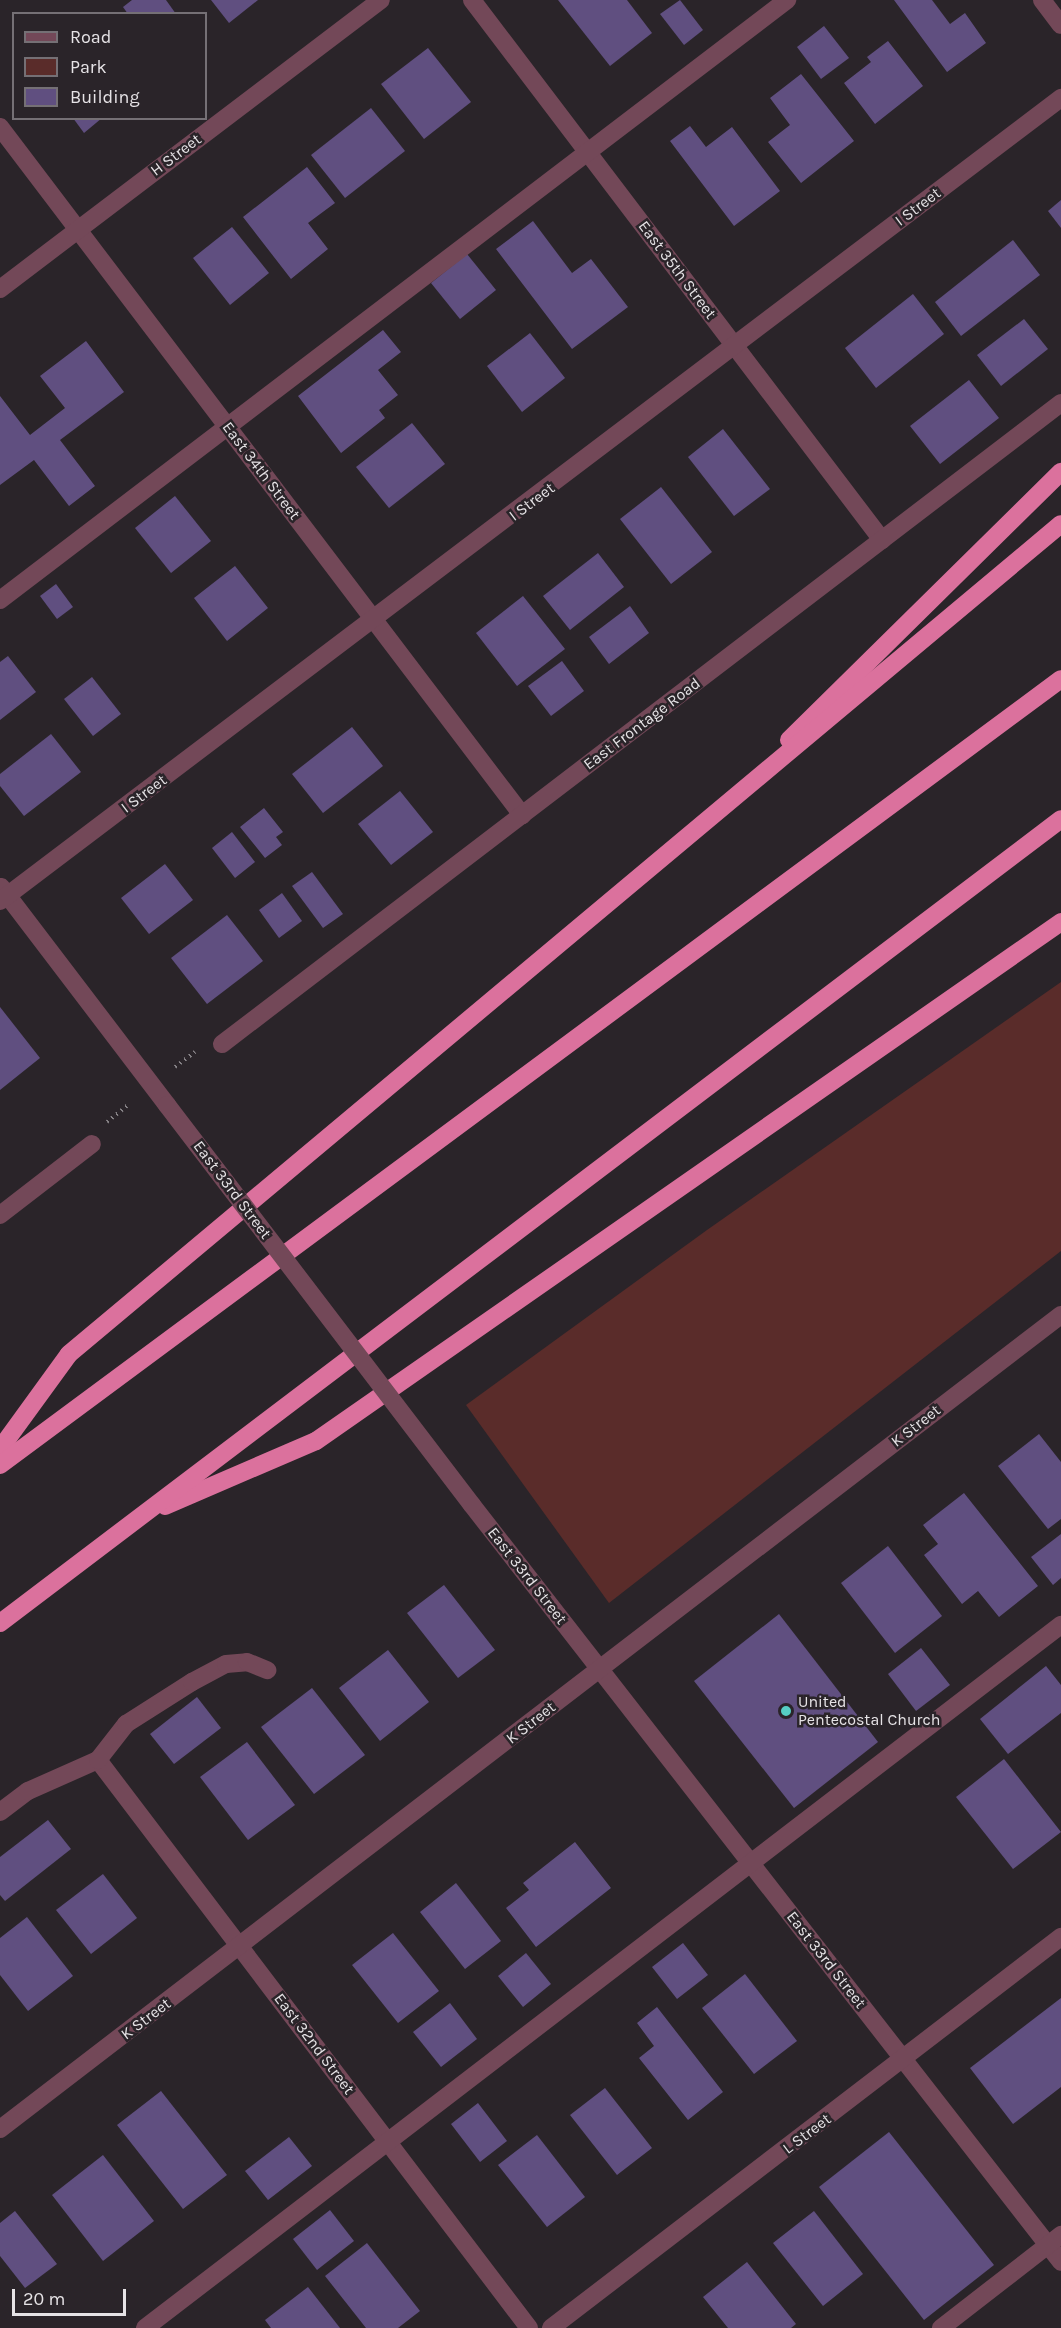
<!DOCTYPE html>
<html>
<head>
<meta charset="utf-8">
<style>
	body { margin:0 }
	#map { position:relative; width:1061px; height:2328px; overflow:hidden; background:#2a2429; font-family:Karla,sans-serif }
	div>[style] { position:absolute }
	.green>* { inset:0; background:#5a2c2a }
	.building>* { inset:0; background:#604f80 }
	.path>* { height:4px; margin-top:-2px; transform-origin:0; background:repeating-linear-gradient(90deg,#868286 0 1.5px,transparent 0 6px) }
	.minor>* { height:18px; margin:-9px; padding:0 9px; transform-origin:9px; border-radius:9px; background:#734858 }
	.highway>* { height:18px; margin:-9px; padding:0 9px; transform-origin:9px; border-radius:9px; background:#db719d }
	.minor-bridge>* { height:18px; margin:-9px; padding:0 9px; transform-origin:9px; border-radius:9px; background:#734858 }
	.dots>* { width:16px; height:16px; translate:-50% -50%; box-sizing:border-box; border:3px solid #2a2429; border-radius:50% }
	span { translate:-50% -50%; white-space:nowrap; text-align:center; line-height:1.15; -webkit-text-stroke:5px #2a2429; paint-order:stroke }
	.street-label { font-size:16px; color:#e6e3e6 }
	.poi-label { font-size:16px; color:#e6e3e6 }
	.left { translate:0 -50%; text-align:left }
	.legend { position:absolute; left:12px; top:12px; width:195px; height:108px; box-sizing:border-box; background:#2a2429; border:2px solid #757075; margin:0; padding:8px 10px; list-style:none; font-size:18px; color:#e6e3e6 }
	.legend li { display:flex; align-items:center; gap:12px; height:30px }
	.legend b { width:30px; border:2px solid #757075 }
	.scale { position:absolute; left:12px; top:2289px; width:114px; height:27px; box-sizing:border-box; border:3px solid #e6e3e6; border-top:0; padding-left:8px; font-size:18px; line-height:21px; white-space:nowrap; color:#e6e3e6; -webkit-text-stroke:4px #2a2429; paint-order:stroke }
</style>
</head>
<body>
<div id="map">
	<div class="green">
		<div style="clip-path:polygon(1061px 982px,1061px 1251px,609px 1603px,466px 1405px,707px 1230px)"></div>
	</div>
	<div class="building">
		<div style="clip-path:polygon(132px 0,166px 0,176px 14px,128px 14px,123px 7px)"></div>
		<div style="clip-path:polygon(211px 0,258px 0,229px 23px)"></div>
		<div style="clip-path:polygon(558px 0,627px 0,652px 33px,610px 66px)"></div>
		<div style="clip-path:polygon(680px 0,703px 30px,684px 45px,660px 14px)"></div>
		<div style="clip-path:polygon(894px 0,932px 0,950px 24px,965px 13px,986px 43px,947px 72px)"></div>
		<div style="clip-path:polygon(824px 26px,849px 58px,821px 79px,797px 47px)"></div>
		<div style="clip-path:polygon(888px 41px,923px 86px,875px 124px,844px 83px,871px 62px,867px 57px)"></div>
		<div style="clip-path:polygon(428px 48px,471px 102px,424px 139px,381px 84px)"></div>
		<div style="clip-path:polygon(801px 74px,854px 141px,801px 183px,768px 142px,790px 125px,770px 98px)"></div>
		<div style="clip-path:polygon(371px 108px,405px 151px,345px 198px,311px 155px)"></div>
		<div style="clip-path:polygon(73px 118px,102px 118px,84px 133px)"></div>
		<div style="clip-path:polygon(690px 126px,706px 147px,732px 127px,780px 191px,734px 226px,670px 141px)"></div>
		<div style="clip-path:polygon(307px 167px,335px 203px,308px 223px,328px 249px,291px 279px,243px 217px)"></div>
		<div style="clip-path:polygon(1061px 200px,1061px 228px,1048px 211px)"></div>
		<div style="clip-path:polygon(533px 221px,572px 273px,591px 259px,628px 307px,572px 349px,496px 249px)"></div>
		<div style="clip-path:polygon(232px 227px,269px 273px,230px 305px,193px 258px)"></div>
		<div style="clip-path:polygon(1013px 240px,1040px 275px,961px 336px,935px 302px)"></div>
		<div style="clip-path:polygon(467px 254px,496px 290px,460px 319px,431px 283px)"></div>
		<div style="clip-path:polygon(913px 294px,944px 334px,876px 388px,845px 348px)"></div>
		<div style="clip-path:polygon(1024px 319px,1048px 349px,1001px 386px,977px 355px)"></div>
		<div style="clip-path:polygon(383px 330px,401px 352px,378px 370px,398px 395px,379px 410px,385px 418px,341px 453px,298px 396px)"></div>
		<div style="clip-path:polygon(530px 333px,565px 378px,522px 412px,487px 366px)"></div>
		<div style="clip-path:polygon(86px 341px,124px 392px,60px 440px,95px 486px,69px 506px,34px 460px,0 485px,0 396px,30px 435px,65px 408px,40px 376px)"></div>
		<div style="clip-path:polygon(969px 380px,999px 418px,940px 464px,910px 426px)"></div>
		<div style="clip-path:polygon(412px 423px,445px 464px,389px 508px,356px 467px)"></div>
		<div style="clip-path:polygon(723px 429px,770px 489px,734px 516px,688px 457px)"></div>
		<div style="clip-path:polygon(661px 487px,712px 552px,671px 584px,620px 519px)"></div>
		<div style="clip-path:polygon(175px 496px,211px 541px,171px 573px,135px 528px)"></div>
		<div style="clip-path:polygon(598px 553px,624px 587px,570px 630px,543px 596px)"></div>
		<div style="clip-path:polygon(235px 566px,268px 608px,227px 641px,194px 598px)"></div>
		<div style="clip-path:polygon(56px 584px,73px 607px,57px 619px,40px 596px)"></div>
		<div style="clip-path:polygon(523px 596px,565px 649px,517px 686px,476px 633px)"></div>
		<div style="clip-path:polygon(630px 606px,649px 633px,609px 664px,589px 637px)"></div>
		<div style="clip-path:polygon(8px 656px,36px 692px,0 720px,0 662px)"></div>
		<div style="clip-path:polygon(562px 661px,584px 691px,551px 716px,528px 686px)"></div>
		<div style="clip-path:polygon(92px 677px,121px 714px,93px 736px,64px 699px)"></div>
		<div style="clip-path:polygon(352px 727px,383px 766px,323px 813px,292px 774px)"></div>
		<div style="clip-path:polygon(51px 734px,81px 772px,24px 816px,0 786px,0 774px)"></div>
		<div style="clip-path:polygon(400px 791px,433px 832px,391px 865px,358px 824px)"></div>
		<div style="clip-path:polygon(264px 808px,283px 832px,276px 837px,282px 845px,265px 858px,240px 827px)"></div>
		<div style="clip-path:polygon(232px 832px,255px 862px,235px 878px,212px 848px)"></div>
		<div style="clip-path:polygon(165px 864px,193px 900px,149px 934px,121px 898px)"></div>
		<div style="clip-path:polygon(312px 872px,343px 914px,323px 928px,292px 886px)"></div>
		<div style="clip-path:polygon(282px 893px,302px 921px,279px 938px,259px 910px)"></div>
		<div style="clip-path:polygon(227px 915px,263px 961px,207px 1004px,171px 958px)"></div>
		<div style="clip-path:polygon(0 1007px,40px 1058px,0 1090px)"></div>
		<div style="clip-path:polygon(1039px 1434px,1061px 1462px,1061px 1519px,1048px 1529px,998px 1466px)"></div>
		<div style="clip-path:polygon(964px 1493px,1038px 1586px,999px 1617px,978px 1591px,962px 1604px,924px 1555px,938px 1544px,923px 1525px)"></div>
		<div style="clip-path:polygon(1061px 1534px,1061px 1578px,1053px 1585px,1031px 1557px)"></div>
		<div style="clip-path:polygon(888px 1546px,942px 1616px,895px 1653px,841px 1583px)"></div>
		<div style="clip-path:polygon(444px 1585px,495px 1650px,458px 1678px,407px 1613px)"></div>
		<div style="clip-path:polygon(779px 1614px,878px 1742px,794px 1808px,694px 1681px)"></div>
		<div style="clip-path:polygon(921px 1648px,950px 1685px,916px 1711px,888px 1674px)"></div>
		<div style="clip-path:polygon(388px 1650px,429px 1702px,380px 1741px,339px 1688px)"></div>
		<div style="clip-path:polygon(1046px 1666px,1061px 1685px,1061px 1713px,1008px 1754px,980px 1719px)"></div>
		<div style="clip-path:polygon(312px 1688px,365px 1755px,314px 1794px,261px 1727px)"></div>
		<div style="clip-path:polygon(197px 1697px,221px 1728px,174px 1764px,150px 1734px)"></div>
		<div style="clip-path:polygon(247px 1742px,295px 1805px,248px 1840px,200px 1777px)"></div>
		<div style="clip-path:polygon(1004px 1759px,1061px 1832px,1013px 1869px,956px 1797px)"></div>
		<div style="clip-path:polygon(48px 1820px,71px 1849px,5px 1901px,0 1895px,0 1857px)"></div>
		<div style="clip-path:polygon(575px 1842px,611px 1888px,536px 1947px,506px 1908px,529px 1890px,523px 1883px)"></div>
		<div style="clip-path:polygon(103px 1874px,137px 1918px,91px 1954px,56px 1910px)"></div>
		<div style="clip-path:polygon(456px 1883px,501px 1941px,465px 1969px,420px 1912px)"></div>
		<div style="clip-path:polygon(27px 1917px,73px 1976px,28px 2011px,0 1975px,0 1938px)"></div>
		<div style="clip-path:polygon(393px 1933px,439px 1991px,398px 2023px,352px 1965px)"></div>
		<div style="clip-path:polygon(683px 1943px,708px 1975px,677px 1999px,652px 1967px)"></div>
		<div style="clip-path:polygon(526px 1953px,551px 1984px,523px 2007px,498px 1976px)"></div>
		<div style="clip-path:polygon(745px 1974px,797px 2041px,754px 2074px,702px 2008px)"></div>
		<div style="clip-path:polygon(1061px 1998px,1061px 2087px,1013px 2124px,970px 2068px)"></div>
		<div style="clip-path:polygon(450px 2003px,477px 2039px,441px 2067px,413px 2032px)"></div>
		<div style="clip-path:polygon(657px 2007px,723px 2092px,688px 2120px,639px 2058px,654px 2046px,637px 2023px)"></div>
		<div style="clip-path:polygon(605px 2088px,652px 2148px,617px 2175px,570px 2115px)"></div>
		<div style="clip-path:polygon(161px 2091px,227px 2175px,183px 2209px,117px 2125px)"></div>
		<div style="clip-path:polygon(478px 2103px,507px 2141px,480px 2162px,451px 2124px)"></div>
		<div style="clip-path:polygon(889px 2132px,994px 2265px,924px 2320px,819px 2187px)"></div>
		<div style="clip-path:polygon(537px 2135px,585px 2197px,547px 2227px,498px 2165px)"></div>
		<div style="clip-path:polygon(289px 2137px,312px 2166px,268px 2200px,245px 2171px)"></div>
		<div style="clip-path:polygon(103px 2155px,154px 2221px,103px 2261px,52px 2195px)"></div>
		<div style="clip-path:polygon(330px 2210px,354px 2241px,317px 2270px,293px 2239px)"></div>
		<div style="clip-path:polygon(15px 2211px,57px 2264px,25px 2288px,0 2256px,0 2223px)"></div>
		<div style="clip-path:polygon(814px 2211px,863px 2274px,823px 2306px,773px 2243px)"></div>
		<div style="clip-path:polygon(367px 2243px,420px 2311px,398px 2328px,366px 2328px,325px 2276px)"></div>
		<div style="clip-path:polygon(747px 2262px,796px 2324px,791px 2328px,728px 2328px,703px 2297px)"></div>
		<div style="clip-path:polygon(308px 2287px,340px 2328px,271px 2328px,265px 2320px)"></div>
	</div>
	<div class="path">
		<div style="left:175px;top:1067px;width:25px;rotate:-37deg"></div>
		<div style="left:107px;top:1122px;width:28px;rotate:-39deg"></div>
	</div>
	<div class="minor">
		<div style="left:472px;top:0;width:678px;rotate:52.79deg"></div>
		<div style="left:1042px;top:0;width:31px;rotate:53deg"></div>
		<div style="left:0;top:127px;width:864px;rotate:52.81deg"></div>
		<div style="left:0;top:289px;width:478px;rotate:-37.2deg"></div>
		<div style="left:0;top:600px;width:990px;rotate:-37.32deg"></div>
		<div style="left:1px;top:887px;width:274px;rotate:52.7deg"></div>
		<div style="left:0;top:901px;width:1331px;rotate:-37.12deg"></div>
		<div style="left:222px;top:1044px;width:1056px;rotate:-37.38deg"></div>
		<div style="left:0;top:1215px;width:116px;rotate:-37.7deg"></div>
		<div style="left:472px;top:1505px;width:959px;rotate:52.11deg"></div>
		<div style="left:98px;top:1760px;width:713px;rotate:52.81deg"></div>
		<div style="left:0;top:1812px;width:35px;rotate:-37deg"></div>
		<div style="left:28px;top:1791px;width:77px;rotate:-23.9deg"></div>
		<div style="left:98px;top:1760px;width:46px;rotate:-52.1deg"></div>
		<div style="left:126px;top:1724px;width:78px;rotate:-32.5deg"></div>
		<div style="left:192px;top:1682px;width:38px;rotate:-28deg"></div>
		<div style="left:226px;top:1664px;width:21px;rotate:-5deg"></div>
		<div style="left:247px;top:1662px;width:22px;rotate:22deg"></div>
		<div style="left:0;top:2129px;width:1337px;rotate:-37.5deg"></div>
		<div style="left:145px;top:2328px;width:1155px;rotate:-37.51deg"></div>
		<div style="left:551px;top:2328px;width:643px;rotate:-37.48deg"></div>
		<div style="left:941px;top:2328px;width:152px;rotate:-37.8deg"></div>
	</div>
	<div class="highway">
		<div style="left:789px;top:740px;width:382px;rotate:-44.6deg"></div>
		<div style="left:0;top:1449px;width:117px;rotate:-54deg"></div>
		<div style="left:69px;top:1354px;width:1293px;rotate:-39.92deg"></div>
		<div style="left:0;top:1465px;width:1320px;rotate:-36.53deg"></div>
		<div style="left:165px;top:1506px;width:164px;rotate:-23.3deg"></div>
		<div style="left:316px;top:1441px;width:908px;rotate:-34.86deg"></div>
		<div style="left:0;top:1623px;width:1331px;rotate:-37.15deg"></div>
	</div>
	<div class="minor-bridge">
		<div style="left:167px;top:1105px;width:503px;rotate:52.67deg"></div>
	</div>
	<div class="dots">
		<div style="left:786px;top:1711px;background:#56cec4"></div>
	</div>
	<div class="street-label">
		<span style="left:176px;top:155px;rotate:-37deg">H Street</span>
		<span style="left:918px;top:207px;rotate:-37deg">I Street</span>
		<span style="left:677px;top:270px;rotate:53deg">East 35th Street</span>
		<span style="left:261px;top:471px;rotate:53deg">East 34th Street</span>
		<span style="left:532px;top:502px;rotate:-37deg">I Street</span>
		<span style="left:642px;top:724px;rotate:-37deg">East Frontage Road</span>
		<span style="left:144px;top:794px;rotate:-37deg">I Street</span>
		<span style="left:232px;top:1190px;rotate:53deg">East 33rd Street</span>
		<span style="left:916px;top:1426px;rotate:-38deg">K Street</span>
		<span style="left:527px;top:1576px;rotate:52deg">East 33rd Street</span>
		<span style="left:531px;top:1723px;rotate:-38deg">K Street</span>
		<span style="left:826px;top:1960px;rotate:52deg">East 33rd Street</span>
		<span style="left:146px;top:2019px;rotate:-37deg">K Street</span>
		<span style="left:314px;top:2044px;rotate:53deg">East 32nd Street</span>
		<span style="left:807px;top:2134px;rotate:-37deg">L Street</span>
	</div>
	<div class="poi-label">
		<span class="left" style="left:798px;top:1711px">United<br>Pentecostal Church</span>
	</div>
	<ul class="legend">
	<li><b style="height:8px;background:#734858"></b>Road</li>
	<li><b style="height:16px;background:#5a2c2a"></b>Park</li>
	<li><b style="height:16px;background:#604f80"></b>Building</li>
	</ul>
	<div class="scale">20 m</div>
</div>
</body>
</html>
